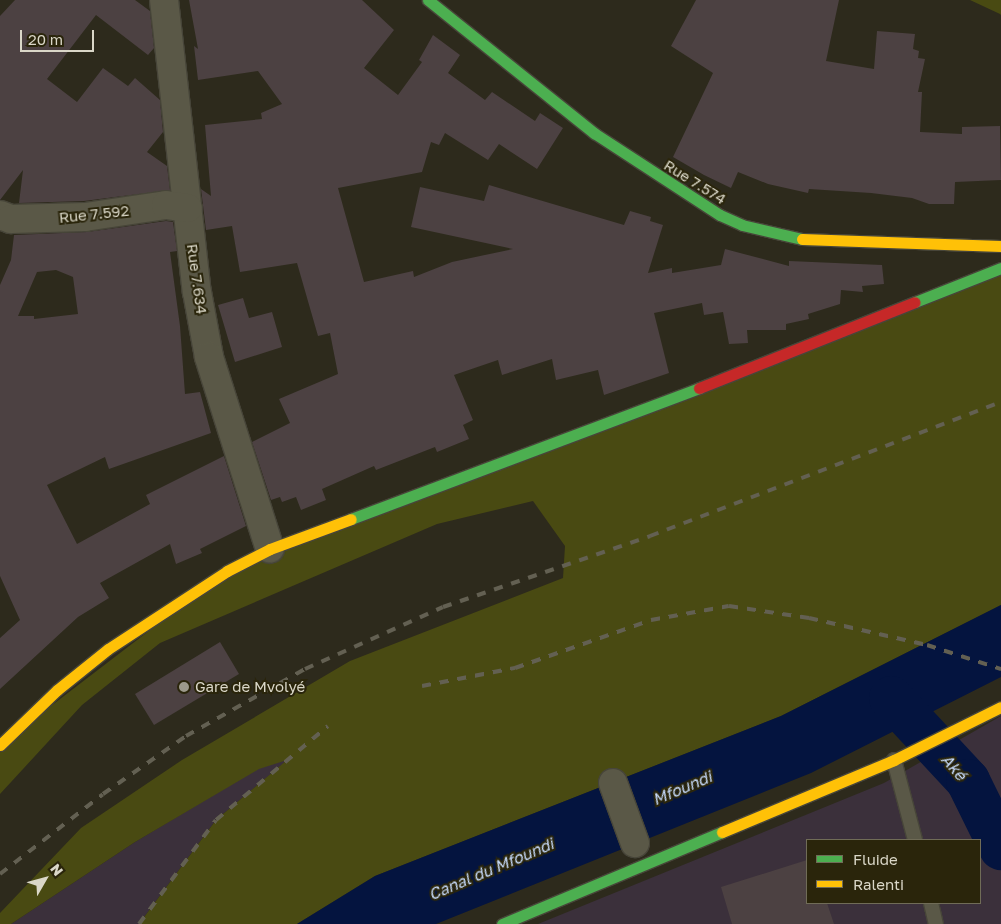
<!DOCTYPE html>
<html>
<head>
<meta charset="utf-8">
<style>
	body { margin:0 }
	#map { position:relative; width:1001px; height:924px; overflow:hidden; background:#2d2a1c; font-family:"Golos Text",sans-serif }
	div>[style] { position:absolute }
	.industrial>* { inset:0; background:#3b303b }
	.green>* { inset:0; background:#494a12 }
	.water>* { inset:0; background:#04143f }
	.river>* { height:44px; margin:-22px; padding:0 22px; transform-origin:22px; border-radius:22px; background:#04143f }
	.building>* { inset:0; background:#4c4142 }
	.roads { filter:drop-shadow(1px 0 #474539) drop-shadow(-1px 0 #474539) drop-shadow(0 1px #474539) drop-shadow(0 -1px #474539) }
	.lane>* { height:14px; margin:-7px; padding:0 7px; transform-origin:7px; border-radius:7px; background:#5a5847 }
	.street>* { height:28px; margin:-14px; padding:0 14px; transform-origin:14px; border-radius:14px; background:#5a5847 }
	.fast>* { height:11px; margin:-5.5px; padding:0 5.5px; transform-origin:5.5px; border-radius:5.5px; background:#4caf50 }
	.slow>* { height:11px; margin:-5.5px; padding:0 5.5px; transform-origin:5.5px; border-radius:5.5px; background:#ffc107 }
	.jam>* { height:11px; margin:-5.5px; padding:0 5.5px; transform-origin:5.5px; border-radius:5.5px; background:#c62828 }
	.rail>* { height:4px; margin-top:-2px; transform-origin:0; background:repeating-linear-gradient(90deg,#636052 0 9px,transparent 0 18px) }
	.dots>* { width:14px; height:14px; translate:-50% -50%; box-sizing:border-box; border:2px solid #2a250b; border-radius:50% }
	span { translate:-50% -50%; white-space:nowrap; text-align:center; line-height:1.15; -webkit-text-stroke:4px #2a250b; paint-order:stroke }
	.street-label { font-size:15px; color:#dad7c8 }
	.poi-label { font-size:15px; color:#dad7c8 }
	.left { translate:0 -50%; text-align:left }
	.water-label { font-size:16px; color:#c7dbfc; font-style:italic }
	.legend { position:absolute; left:806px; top:839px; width:175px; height:65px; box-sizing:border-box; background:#2a250b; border:1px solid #706c57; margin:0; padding:6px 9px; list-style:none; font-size:15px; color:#dad7c8 }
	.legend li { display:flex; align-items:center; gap:10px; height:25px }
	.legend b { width:25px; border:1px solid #706c57 }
	.north { position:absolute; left:20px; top:854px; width:50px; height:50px; -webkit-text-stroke:4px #2a250b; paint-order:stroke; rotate:52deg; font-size:14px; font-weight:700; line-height:20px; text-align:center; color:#dad7c8 }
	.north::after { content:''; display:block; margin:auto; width:18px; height:22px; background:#dad7c8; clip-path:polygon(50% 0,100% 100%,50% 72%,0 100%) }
	.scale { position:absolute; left:20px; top:30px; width:74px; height:22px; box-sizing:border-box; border:2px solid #dad7c8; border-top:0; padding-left:6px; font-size:15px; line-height:18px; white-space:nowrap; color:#dad7c8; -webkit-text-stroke:4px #2a250b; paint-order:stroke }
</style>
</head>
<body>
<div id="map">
	<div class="industrial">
		<div style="clip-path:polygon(evenodd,1001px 716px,1001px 924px,538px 924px,884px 783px,1001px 716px,807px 840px,980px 840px,980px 903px,807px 903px,807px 840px)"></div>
		<div style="clip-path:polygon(289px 759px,216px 820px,139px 924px,11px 924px,135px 842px,259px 768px)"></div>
	</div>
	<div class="green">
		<div style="clip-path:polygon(970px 0,1001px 0,1001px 15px,1000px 14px)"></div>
		<div style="clip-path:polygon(1001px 268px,1001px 605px,781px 716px,375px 876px,297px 924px,139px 924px,216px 820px,287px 760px,259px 769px,135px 842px,11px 924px,0 924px,0 913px,81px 828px,182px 760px,350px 661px,563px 578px,565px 546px,533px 501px,437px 524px,160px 643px,82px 705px,0 794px,0 745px,227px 571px)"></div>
	</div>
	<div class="water">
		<div style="clip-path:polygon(1001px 605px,1001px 677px,811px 773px,436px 924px,297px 924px,375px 876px,781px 716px)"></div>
	</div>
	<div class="river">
		<div style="left:891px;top:698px;width:113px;rotate:47.1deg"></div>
		<div style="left:968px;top:781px;width:75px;rotate:63.8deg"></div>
	</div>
	<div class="building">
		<div style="clip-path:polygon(15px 0,135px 0,150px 11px,154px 48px,148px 55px,96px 15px,47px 79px,77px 102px,103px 68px,128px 86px,135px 78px,160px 100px,163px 132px,147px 152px,167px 166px,170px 190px,84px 201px,19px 203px,23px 170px,0 200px,0 16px)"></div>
		<div style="clip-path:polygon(189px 0,362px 0,394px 30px,364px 68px,398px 95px,422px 62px,419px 60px,433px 35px,460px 55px,448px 73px,485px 100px,492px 92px,535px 121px,540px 113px,563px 128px,537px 169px,499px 144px,488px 160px,445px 133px,439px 145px,431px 142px,422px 172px,338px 188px,364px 282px,413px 271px,414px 277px,452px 262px,513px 249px,411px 227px,420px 187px,484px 201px,489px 185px,624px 225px,630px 211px,651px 217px,650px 221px,663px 225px,648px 273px,672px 268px,672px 273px,721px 265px,725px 249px,789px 266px,789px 261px,882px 265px,884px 284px,862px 286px,863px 292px,841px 290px,840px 304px,808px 314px,809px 319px,786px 324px,786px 330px,747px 330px,748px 343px,729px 344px,723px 312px,704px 315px,702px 303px,654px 313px,669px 373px,604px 395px,598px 370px,556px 380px,552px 359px,502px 375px,498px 360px,454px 375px,473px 420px,463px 425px,469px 439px,437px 452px,435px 447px,376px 470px,374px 466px,322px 489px,326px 500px,301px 510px,296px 497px,282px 502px,280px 497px,271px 500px,252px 442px,290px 423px,279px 399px,338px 374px,330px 333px,318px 336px,297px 263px,240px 272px,232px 226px,206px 230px,201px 189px,211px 196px,205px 125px,262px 119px,261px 113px,282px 104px,258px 71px,198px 80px,194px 46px,198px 49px)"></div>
		<div style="clip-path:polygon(696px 0,839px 0,826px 61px,874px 69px,877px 31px,915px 34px,913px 49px,919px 51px,918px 58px,925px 59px,918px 92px,922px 92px,920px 132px,962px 134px,962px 127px,1000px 126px,1001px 180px,955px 182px,954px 204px,929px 204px,912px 198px,871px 193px,809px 189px,808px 193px,768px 184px,738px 172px,731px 188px,704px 175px,673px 157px,713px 73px,671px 46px)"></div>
		<div style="clip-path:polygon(evenodd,166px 221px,173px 222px,177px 251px,170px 252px,180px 326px,185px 394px,200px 392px,211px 433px,109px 469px,105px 457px,47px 485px,77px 544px,150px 504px,146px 495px,224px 456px,246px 526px,200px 549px,202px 553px,176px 564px,170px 544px,100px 583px,109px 598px,78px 617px,0 689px,0 638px,20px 620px,0 576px,0 285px,11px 260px,14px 235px,87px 232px,166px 221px,56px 270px,73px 277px,78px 314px,34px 319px,34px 316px,18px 316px,37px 272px,56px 270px)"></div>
		<div style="clip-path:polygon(243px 298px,249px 318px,272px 312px,282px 347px,235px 362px,218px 305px)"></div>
		<div style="clip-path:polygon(220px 642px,239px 674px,154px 725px,135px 694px)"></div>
		<div style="clip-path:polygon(807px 860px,807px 903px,827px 903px,834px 924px,732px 924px,721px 887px)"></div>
	</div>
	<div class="roads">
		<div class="lane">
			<div style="left:894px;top:760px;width:83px;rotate:75.3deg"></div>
			<div style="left:931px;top:903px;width:22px;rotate:77deg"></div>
		</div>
		<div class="street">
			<div style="left:164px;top:0;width:294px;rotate:83.6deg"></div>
			<div style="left:197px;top:292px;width:66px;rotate:79.5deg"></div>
			<div style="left:209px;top:357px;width:201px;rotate:72.4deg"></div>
			<div style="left:0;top:215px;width:12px;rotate:20deg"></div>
			<div style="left:11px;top:219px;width:74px;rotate:-1.5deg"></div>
			<div style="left:85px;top:217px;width:82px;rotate:-8.4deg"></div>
			<div style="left:166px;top:205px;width:22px;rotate:8deg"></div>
			<div style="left:613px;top:783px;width:64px;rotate:69.9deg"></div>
		</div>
		<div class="fast">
			<div style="left:428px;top:0;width:213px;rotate:38.7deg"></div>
			<div style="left:594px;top:133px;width:150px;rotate:33.1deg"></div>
			<div style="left:720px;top:215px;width:24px;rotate:24deg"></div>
			<div style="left:742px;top:225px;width:62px;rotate:13.1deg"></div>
			<div style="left:915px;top:302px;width:92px;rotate:-21.6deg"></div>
			<div style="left:351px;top:519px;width:372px;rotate:-20.6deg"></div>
			<div style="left:502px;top:924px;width:238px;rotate:-22.7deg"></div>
		</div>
		<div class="slow">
			<div style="left:802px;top:239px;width:199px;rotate:2deg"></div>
			<div style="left:0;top:745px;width:79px;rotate:-44deg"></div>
			<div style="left:57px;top:690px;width:65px;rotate:-38.8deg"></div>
			<div style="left:108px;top:649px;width:142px;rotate:-33.2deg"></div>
			<div style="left:227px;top:571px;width:48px;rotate:-27.1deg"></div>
			<div style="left:270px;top:549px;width:86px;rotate:-20.3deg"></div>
			<div style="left:722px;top:832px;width:186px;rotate:-22.7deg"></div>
			<div style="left:894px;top:760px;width:119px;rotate:-26.4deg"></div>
		</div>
		<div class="jam">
			<div style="left:699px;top:388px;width:232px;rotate:-21.7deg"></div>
		</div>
	</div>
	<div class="rail">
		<div style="left:422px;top:686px;width:95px;rotate:-11deg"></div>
		<div style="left:515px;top:668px;width:144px;rotate:-19.4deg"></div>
		<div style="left:651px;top:620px;width:79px;rotate:-10.2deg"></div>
		<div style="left:729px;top:606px;width:81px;rotate:8.5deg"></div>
		<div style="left:809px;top:618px;width:121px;rotate:12.9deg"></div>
		<div style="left:927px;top:645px;width:78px;rotate:18deg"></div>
		<div style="left:0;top:874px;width:130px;rotate:-37.8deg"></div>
		<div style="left:103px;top:794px;width:101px;rotate:-34.9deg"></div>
		<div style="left:186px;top:736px;width:137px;rotate:-29.4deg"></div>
		<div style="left:305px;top:669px;width:151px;rotate:-24.2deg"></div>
		<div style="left:443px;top:607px;width:219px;rotate:-18.9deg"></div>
		<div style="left:650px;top:536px;width:376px;rotate:-20.9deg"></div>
		<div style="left:139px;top:924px;width:129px;rotate:-53.5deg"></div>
		<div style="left:216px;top:820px;width:146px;rotate:-40deg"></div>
	</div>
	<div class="dots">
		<div style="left:184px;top:687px;background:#9d9a8c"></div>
	</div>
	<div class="street-label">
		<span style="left:695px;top:182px;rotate:32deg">Rue 7.574</span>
		<span style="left:94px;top:214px;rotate:-6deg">Rue 7.592</span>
		<span style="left:197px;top:279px;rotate:82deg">Rue 7.634</span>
	</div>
	<div class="poi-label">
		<span class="left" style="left:195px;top:687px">Gare de Mvolyé</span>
	</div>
	<div class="water-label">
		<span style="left:954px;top:767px;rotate:49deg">Aké</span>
		<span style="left:682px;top:788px;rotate:-23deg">Mfoundi</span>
		<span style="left:491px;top:869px;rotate:-23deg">Canal du Mfoundi</span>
	</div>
	<ul class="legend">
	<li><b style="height:6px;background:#4caf50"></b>Fluide</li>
	<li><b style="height:6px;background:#ffc107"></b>Ralenti</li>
	</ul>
	<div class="north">N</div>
	<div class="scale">20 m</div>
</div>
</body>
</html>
